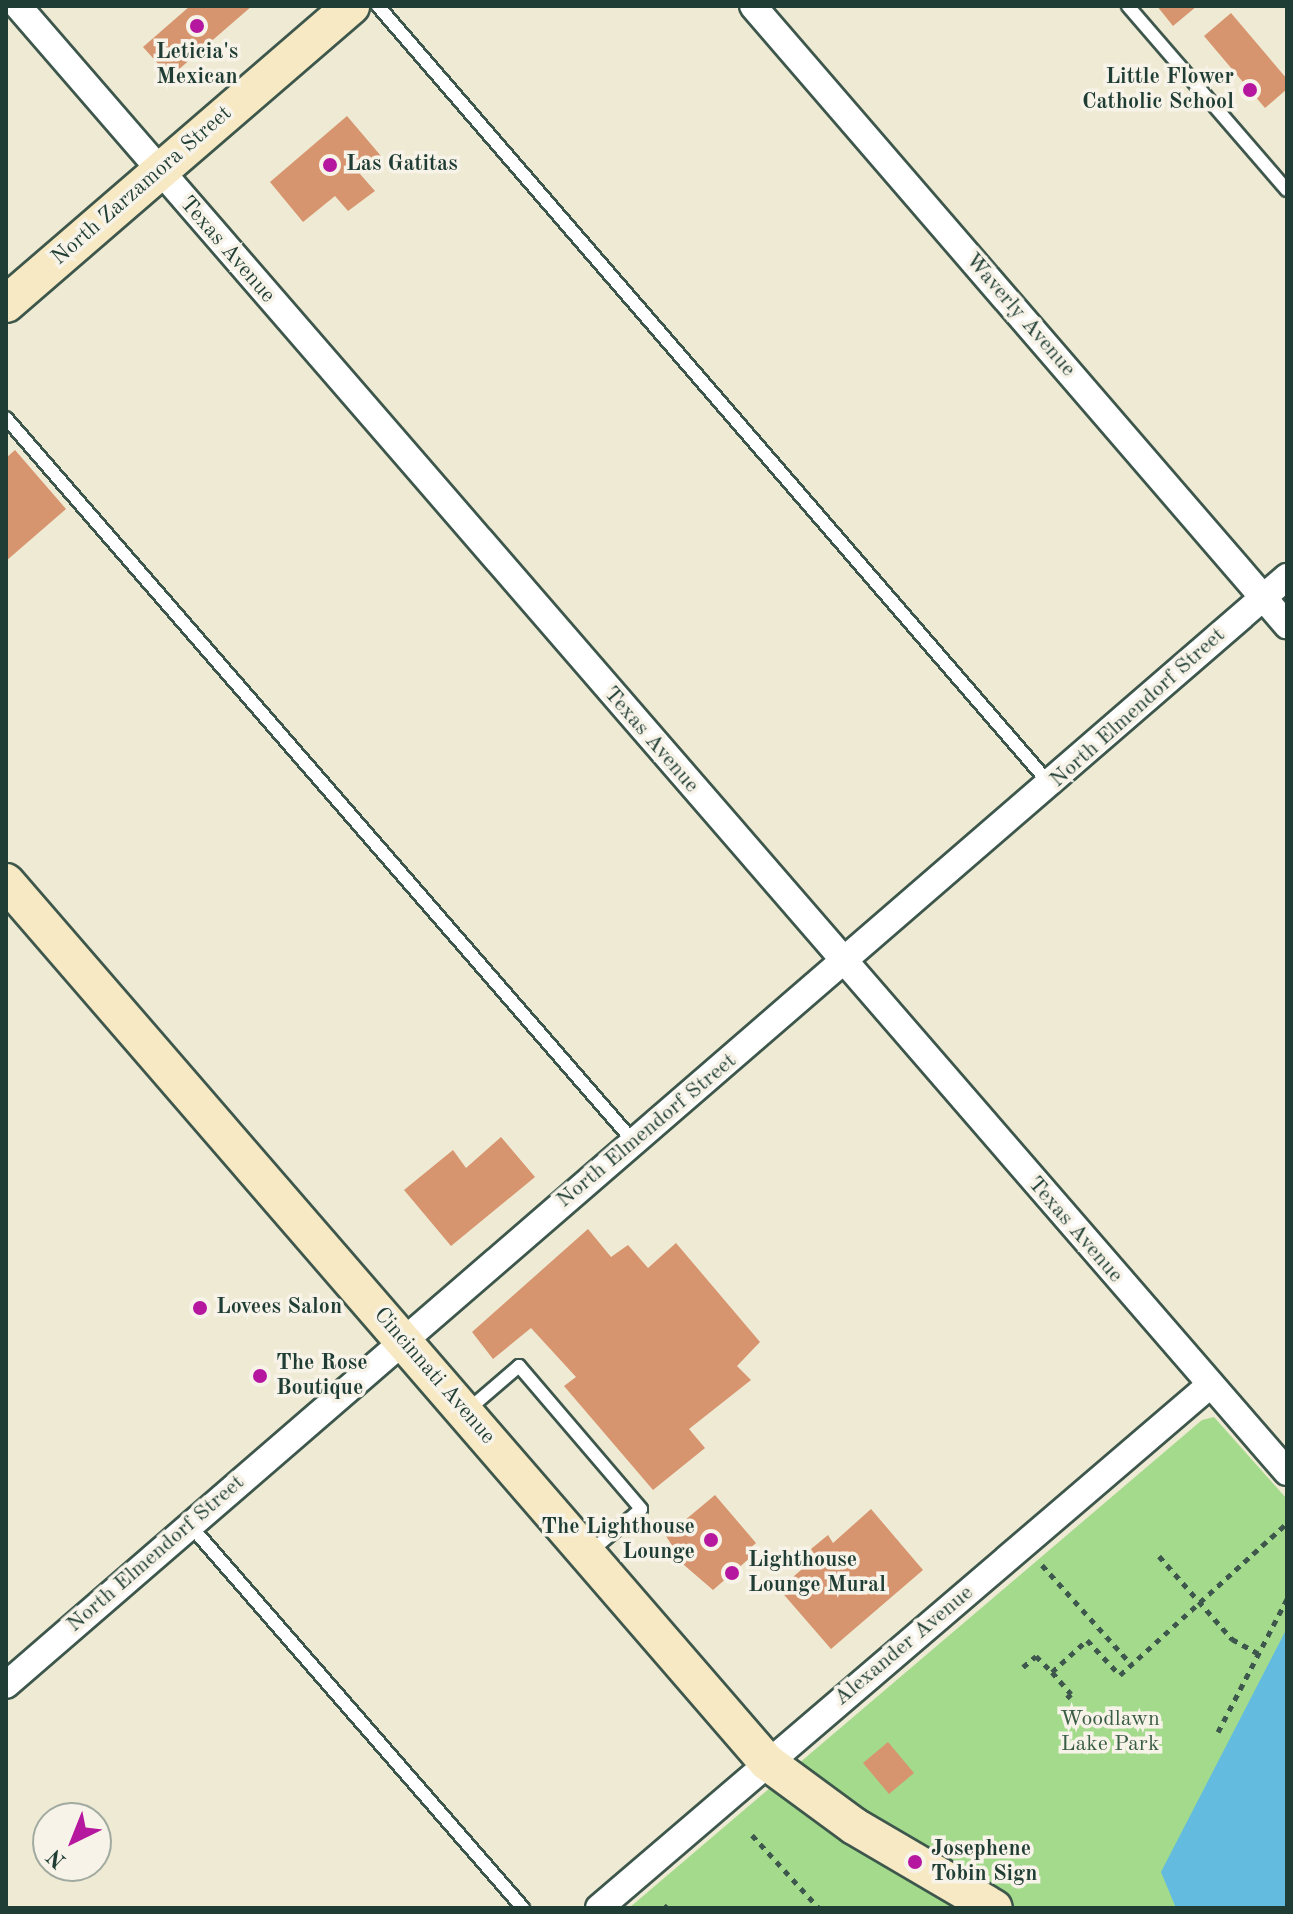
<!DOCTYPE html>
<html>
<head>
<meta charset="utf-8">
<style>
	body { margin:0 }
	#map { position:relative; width:1293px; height:1914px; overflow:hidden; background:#efead4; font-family:"Old Standard TT",serif }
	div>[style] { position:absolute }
	.green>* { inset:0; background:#a3da8c }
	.water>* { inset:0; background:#63bbe0 }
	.building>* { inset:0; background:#d6956e }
	.path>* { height:5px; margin-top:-2.5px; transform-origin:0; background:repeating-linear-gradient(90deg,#3e574c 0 6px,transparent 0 12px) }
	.roads { filter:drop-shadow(2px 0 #3e574c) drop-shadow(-2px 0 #3e574c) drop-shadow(0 2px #3e574c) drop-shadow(0 -2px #3e574c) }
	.lane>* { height:12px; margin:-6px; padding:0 6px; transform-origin:6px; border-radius:6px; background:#fff }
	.street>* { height:26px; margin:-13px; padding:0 13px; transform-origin:13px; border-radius:13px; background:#fff }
	.secondary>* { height:36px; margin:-18px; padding:0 18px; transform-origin:18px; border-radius:18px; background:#f7e9c3 }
	.dots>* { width:22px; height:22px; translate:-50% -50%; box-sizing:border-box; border:4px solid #f7f3e8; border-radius:50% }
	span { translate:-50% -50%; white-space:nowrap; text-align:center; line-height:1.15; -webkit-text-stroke:7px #f7f3e8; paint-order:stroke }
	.poi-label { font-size:22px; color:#1f3d34; font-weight:700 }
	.right { translate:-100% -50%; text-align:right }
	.left { translate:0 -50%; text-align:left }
	.street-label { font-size:22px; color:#1f3d34 }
	.park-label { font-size:22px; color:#395c46 }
	.frame { position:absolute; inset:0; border:8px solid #1f3d34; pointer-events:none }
	.north { position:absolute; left:32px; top:1802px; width:80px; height:80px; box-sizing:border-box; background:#f7f3e8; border:2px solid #a1aaa0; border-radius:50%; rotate:223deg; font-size:22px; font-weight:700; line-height:32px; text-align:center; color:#1f3d34 }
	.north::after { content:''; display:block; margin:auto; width:28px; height:36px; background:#b5179e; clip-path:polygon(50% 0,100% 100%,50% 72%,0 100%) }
</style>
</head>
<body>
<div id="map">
	<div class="green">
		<div style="clip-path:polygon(1214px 1417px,1287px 1499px,1287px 1908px,629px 1908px,1202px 1420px)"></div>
	</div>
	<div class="water">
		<div style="clip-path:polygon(1287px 1628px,1287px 1908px,1176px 1908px,1161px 1872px)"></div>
	</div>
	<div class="building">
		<div style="clip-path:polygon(190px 6px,252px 6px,170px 77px,143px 47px)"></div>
		<div style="clip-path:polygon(1157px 6px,1197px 6px,1173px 26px)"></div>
		<div style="clip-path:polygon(1231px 13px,1287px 79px,1287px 89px,1265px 108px,1204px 36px)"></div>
		<div style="clip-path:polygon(347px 116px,381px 156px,360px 174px,375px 191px,348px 211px,335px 196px,303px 222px,270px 182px)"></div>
		<div style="clip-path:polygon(15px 450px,66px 509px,6px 561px,6px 458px)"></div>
		<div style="clip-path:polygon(501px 1137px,535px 1177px,451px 1246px,404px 1190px,453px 1150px,466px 1168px)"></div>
		<div style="clip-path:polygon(588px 1229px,611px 1257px,628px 1245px,648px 1268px,676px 1243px,760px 1342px,737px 1366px,751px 1380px,689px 1429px,705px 1448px,653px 1490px,564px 1386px,576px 1377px,531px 1328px,493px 1359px,472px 1332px)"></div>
		<div style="clip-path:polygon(715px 1495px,756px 1543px,747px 1551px,751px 1557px,713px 1590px,684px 1565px,666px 1536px)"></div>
		<div style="clip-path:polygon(871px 1509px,923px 1570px,831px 1649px,779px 1589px,816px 1557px,811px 1549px,828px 1535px,833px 1543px)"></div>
		<div style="clip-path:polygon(888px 1742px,914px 1773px,889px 1794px,863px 1763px)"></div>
	</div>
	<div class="path">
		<div style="left:1159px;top:1556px;width:111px;rotate:48.7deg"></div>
		<div style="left:1232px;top:1639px;width:31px;rotate:29deg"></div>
		<div style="left:1042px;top:1565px;width:135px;rotate:48deg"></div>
		<div style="left:1023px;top:1667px;width:17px;rotate:-40deg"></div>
		<div style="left:1036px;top:1656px;width:23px;rotate:45deg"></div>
		<div style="left:1052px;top:1672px;width:47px;rotate:-42.4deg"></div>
		<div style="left:1087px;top:1640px;width:48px;rotate:46.7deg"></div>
		<div style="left:1120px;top:1675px;width:226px;rotate:-42.3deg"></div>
		<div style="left:1052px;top:1672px;width:29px;rotate:49deg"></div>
		<div style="left:1071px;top:1694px;width:8px;rotate:135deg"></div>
		<div style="left:1218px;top:1732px;width:150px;rotate:-62.6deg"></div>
		<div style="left:752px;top:1835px;width:99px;rotate:47.5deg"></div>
		<div style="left:664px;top:1905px;width:4px;rotate:45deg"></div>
	</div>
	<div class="roads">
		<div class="lane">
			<div style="left:378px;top:6px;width:1027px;rotate:49.19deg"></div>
			<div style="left:1128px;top:6px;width:243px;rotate:49.2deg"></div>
			<div style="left:6px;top:418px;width:958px;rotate:49.06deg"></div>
			<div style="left:469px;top:1409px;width:66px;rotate:-40.7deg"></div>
			<div style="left:519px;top:1366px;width:188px;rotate:49.5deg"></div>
			<div style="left:641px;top:1509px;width:67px;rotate:139.9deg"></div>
			<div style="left:189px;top:1524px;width:509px;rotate:48.98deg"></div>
		</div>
		<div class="street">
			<div style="left:18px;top:6px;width:1939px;rotate:49.12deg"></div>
			<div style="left:753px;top:6px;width:818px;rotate:49.22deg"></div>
			<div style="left:6px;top:1685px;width:1694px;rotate:-40.86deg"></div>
			<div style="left:599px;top:1908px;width:804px;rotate:-40.56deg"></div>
		</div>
		<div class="secondary">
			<div style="left:6px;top:304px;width:456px;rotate:-40.8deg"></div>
			<div style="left:6px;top:882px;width:1163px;rotate:49.15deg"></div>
			<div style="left:767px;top:1762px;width:108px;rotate:36.3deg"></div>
			<div style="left:854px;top:1826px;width:162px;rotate:30.4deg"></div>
		</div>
	</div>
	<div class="dots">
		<div style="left:197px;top:26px;background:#b5179e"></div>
		<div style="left:1250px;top:90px;background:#b5179e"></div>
		<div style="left:330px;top:165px;background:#b5179e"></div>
		<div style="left:200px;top:1308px;background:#b5179e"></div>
		<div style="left:260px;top:1376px;background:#b5179e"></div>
		<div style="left:711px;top:1540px;background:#b5179e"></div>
		<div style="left:732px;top:1573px;background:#b5179e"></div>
		<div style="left:915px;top:1862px;background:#b5179e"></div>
	</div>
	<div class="poi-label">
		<span style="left:197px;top:65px">Leticia's<br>Mexican</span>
		<span class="right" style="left:1234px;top:90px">Little Flower<br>Catholic School</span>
		<span class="left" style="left:346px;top:165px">Las Gatitas</span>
		<span class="left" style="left:216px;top:1308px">Lovees Salon</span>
		<span class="left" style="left:276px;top:1376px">The Rose<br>Boutique</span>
		<span class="right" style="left:695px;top:1540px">The Lighthouse<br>Lounge</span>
		<span class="left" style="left:748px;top:1573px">Lighthouse<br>Lounge Mural</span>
		<span class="left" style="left:931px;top:1862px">Josephene<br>Tobin Sign</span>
	</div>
	<div class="street-label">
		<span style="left:142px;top:186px;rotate:-41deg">North Zarzamora Street</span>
		<span style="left:227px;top:250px;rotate:49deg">Texas Avenue</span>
		<span style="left:1020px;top:315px;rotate:49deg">Waverly Avenue</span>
		<span style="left:1138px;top:708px;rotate:-42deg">North Elmendorf Street</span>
		<span style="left:651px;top:740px;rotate:49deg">Texas Avenue</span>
		<span style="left:647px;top:1131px;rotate:-40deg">North Elmendorf Street</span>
		<span style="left:1075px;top:1230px;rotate:49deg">Texas Avenue</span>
		<span style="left:434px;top:1376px;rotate:49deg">Cincinnati Avenue</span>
		<span style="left:156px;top:1554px;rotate:-41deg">North Elmendorf Street</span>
		<span style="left:904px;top:1646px;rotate:-40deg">Alexander Avenue</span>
	</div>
	<div class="park-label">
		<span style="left:1110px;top:1732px">Woodlawn<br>Lake Park</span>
	</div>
	<div class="frame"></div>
	<div class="north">N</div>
</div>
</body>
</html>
